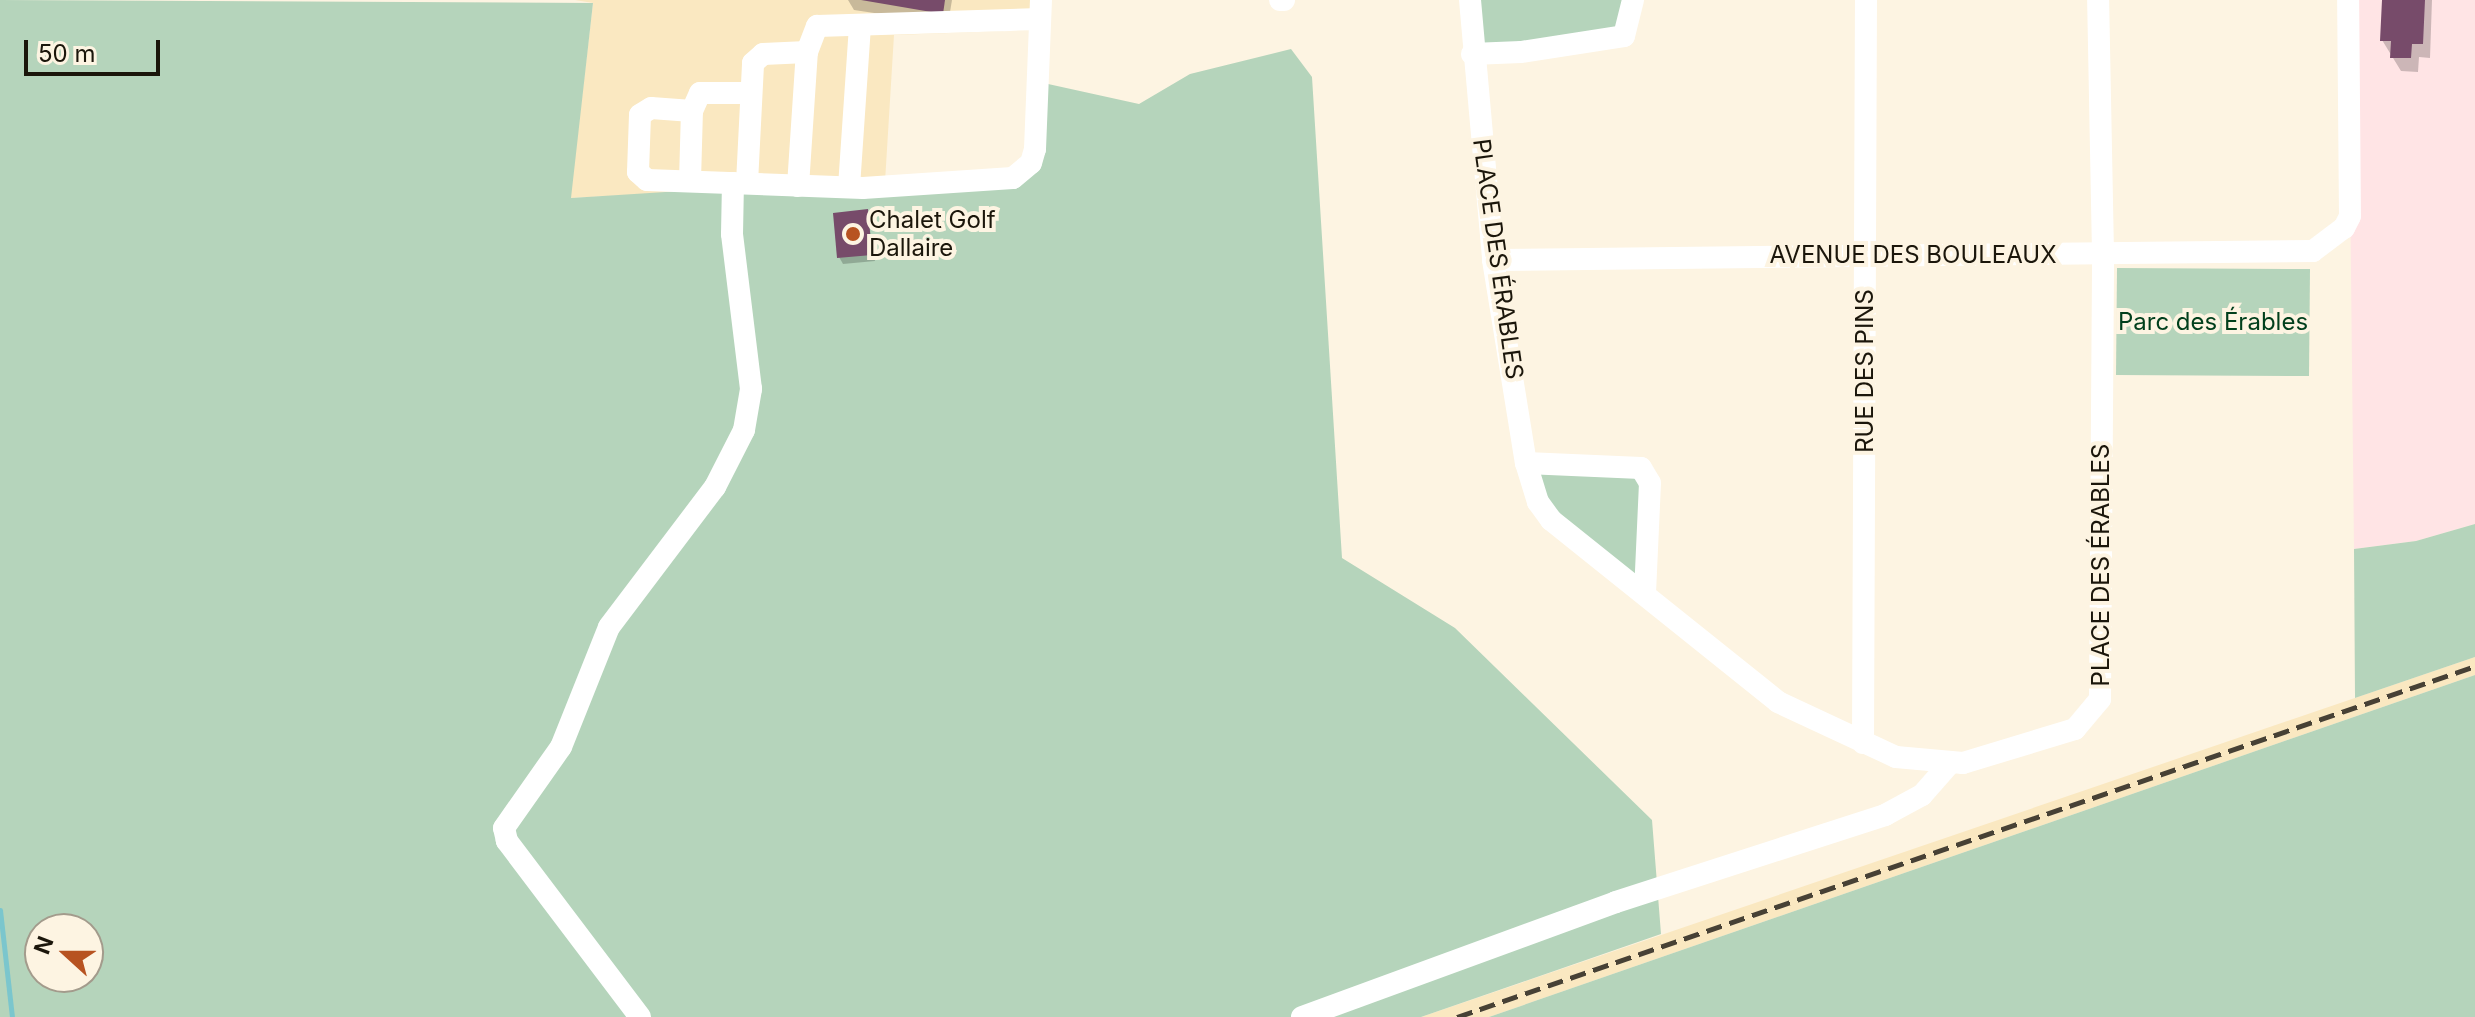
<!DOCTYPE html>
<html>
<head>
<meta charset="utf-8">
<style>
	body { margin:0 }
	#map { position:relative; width:2475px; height:1017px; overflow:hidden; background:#fdf4e2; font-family:Inter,sans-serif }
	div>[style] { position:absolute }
	.built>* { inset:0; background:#fae8c1 }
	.industrial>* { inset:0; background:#ffe4e5 }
	.green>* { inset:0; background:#b5d4bb }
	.shadow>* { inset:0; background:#0003 }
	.stream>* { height:5px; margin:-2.5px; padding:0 2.5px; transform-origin:2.5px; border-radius:2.5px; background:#7bc6cd }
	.building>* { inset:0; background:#774b6a }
	.minor>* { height:22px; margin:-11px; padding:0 11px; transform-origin:11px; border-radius:11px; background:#fff }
	.rail>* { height:5px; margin-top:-2.5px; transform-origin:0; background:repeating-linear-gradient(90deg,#474135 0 16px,transparent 0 24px) }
	.dots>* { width:22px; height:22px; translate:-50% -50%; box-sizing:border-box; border:4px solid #fdf4e2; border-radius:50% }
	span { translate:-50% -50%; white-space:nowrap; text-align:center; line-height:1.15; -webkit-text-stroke:8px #fdf4e2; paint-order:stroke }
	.poi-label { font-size:24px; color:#1b160b }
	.left { translate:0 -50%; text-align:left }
	.street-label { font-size:24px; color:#1b160b }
	.park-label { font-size:24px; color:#013f1c }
	.north { position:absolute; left:24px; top:913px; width:80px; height:80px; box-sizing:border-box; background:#fdf4e2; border:2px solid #a39b8c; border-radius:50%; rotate:291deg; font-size:22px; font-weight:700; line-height:32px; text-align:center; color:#1b160b }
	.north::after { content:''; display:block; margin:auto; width:28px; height:36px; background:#b75321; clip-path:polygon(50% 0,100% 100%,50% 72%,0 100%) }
	.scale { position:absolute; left:24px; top:40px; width:136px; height:36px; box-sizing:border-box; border:4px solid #1b160b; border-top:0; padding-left:10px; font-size:24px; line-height:28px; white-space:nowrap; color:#1b160b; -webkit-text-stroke:6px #fdf4e2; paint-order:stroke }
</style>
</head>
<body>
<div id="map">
	<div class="built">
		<div style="clip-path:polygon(575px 0,1034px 0,1031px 30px,894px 35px,885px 182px,570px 198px,593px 3px)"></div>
		<div style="clip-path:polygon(2475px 657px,2475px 675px,1489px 1017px,1421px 1017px)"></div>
	</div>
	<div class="industrial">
		<div style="clip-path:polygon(2348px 0,2475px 0,2475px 524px,2416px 541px,2354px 549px)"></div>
	</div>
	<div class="green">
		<div style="clip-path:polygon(evenodd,0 0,593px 3px,571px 198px,1011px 170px,1023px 155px,1039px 82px,1139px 104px,1190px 74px,1291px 49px,1312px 77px,1342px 558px,1455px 628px,1652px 820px,1661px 934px,1421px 1017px,0 1017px,0 0,40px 929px,88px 929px,88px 977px,40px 977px,40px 929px)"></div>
		<div style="clip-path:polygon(1470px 0,1633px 0,1624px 36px,1472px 54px)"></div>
		<div style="clip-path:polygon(2117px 268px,2310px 269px,2309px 376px,2116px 375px)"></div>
		<div style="clip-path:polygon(1526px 463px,1641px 468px,1645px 592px,1551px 520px)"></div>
		<div style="clip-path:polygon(2475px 524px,2475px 657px,2355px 698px,2354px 549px,2416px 541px)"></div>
		<div style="clip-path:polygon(2475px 675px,2475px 1017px,1489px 1017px)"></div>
	</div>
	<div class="shadow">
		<div style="clip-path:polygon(848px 0,952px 0,948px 24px,854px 10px)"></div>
		<div style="clip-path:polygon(2384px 0,2432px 0,2430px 58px,2419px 57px,2418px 72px,2401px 71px,2382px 40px)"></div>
		<div style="clip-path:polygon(867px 212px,875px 261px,843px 264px,839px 257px)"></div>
	</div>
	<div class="stream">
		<div style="left:0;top:910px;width:108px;rotate:83.6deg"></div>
	</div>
	<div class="building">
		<div style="clip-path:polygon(861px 0,945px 0,943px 14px)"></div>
		<div style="clip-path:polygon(2382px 0,2425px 0,2423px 44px,2412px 44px,2411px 58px,2390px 58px,2391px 41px,2380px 41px)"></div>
		<div style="clip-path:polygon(868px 209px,872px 255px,837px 258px,833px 213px)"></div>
	</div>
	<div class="minor">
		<div style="left:1280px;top:0;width:4px"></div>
		<div style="left:1470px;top:0;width:261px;rotate:84.9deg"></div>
		<div style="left:1493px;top:260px;width:206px;rotate:80.8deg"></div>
		<div style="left:1526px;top:463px;width:41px;rotate:72.9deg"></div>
		<div style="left:1538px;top:502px;width:22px;rotate:54deg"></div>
		<div style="left:1551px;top:520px;width:291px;rotate:38.7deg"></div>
		<div style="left:1778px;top:702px;width:130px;rotate:25deg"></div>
		<div style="left:1896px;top:757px;width:67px;rotate:5.1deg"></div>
		<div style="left:1963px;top:763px;width:117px;rotate:-16.9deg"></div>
		<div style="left:2075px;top:729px;width:39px;rotate:-50deg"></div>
		<div style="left:2100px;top:699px;width:445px;rotate:-89.6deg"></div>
		<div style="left:2103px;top:254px;width:254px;rotate:-91.1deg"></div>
		<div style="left:1472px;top:54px;width:49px;rotate:-2.3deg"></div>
		<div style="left:1521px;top:52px;width:104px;rotate:-8.8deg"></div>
		<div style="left:1624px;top:36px;width:37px;rotate:-76deg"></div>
		<div style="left:751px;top:93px;width:51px;rotate:180deg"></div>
		<div style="left:700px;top:93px;width:20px;rotate:114deg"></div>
		<div style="left:692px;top:111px;width:41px;rotate:-175.8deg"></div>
		<div style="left:651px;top:108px;width:13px;rotate:148deg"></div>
		<div style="left:640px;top:115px;width:57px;rotate:92deg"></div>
		<div style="left:638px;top:172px;width:12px;rotate:42deg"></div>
		<div style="left:647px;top:180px;width:216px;rotate:2.1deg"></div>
		<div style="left:863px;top:188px;width:150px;rotate:-3.8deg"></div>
		<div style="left:1013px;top:178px;width:23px;rotate:-40deg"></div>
		<div style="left:1031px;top:163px;width:15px;rotate:-74deg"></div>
		<div style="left:1035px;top:149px;width:149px;rotate:-87.7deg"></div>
		<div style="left:690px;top:181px;width:70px;rotate:-88.4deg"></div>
		<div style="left:747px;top:183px;width:120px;rotate:-87.1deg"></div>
		<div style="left:753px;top:63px;width:13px;rotate:-42deg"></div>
		<div style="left:763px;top:54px;width:44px;rotate:-2.6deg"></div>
		<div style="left:807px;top:52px;width:28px;rotate:-69deg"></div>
		<div style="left:817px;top:26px;width:223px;rotate:-1.8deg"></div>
		<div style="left:798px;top:186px;width:134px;rotate:-86.2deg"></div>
		<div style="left:849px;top:187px;width:162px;rotate:-86.1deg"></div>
		<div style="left:1493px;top:260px;width:820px;rotate:-0.63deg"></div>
		<div style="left:2313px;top:251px;width:39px;rotate:-37deg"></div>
		<div style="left:2344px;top:228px;width:13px;rotate:-63deg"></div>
		<div style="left:2350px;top:216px;width:216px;rotate:-90.5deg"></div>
		<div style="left:1526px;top:463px;width:115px;rotate:2.5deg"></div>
		<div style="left:1641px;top:468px;width:17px;rotate:59deg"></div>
		<div style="left:1650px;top:483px;width:109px;rotate:92.6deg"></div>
		<div style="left:1863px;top:743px;width:743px;rotate:-89.77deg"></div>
		<div style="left:640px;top:1017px;width:221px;rotate:-127.1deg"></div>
		<div style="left:507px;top:841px;width:13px;rotate:-103deg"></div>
		<div style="left:504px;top:828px;width:99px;rotate:-54.9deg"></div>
		<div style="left:561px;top:747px;width:129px;rotate:-68.2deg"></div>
		<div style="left:609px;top:627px;width:176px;rotate:-52.9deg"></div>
		<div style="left:715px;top:487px;width:64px;rotate:-63deg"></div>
		<div style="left:744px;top:430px;width:42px;rotate:-80.3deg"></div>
		<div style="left:751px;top:389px;width:156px;rotate:-97deg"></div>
		<div style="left:732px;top:234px;width:51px;rotate:-88.9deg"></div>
		<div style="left:1302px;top:1017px;width:334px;rotate:-20.1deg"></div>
		<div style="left:1616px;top:902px;width:283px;rotate:-17.9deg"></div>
		<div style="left:1885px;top:815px;width:42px;rotate:-28.4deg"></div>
		<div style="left:1922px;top:795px;width:44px;rotate:-48.7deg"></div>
	</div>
	<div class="rail">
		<div style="left:1457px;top:1017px;width:1077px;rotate:-19.02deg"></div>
	</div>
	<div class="dots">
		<div style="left:853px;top:234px;background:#b75321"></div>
	</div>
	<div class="poi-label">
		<span class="left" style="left:869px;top:234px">Chalet Golf<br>Dallaire</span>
	</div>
	<div class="street-label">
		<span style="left:1913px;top:255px">AVENUE DES BOULEAUX</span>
		<span style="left:1498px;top:259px;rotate:82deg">PLACE DES ÉRABLES</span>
		<span style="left:1865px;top:371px;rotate:-90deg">RUE DES PINS</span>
		<span style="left:2101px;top:565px;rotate:-90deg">PLACE DES ÉRABLES</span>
	</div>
	<div class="park-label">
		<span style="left:2213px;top:322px">Parc des Érables</span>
	</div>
	<div class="north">N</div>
	<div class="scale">50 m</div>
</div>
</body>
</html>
